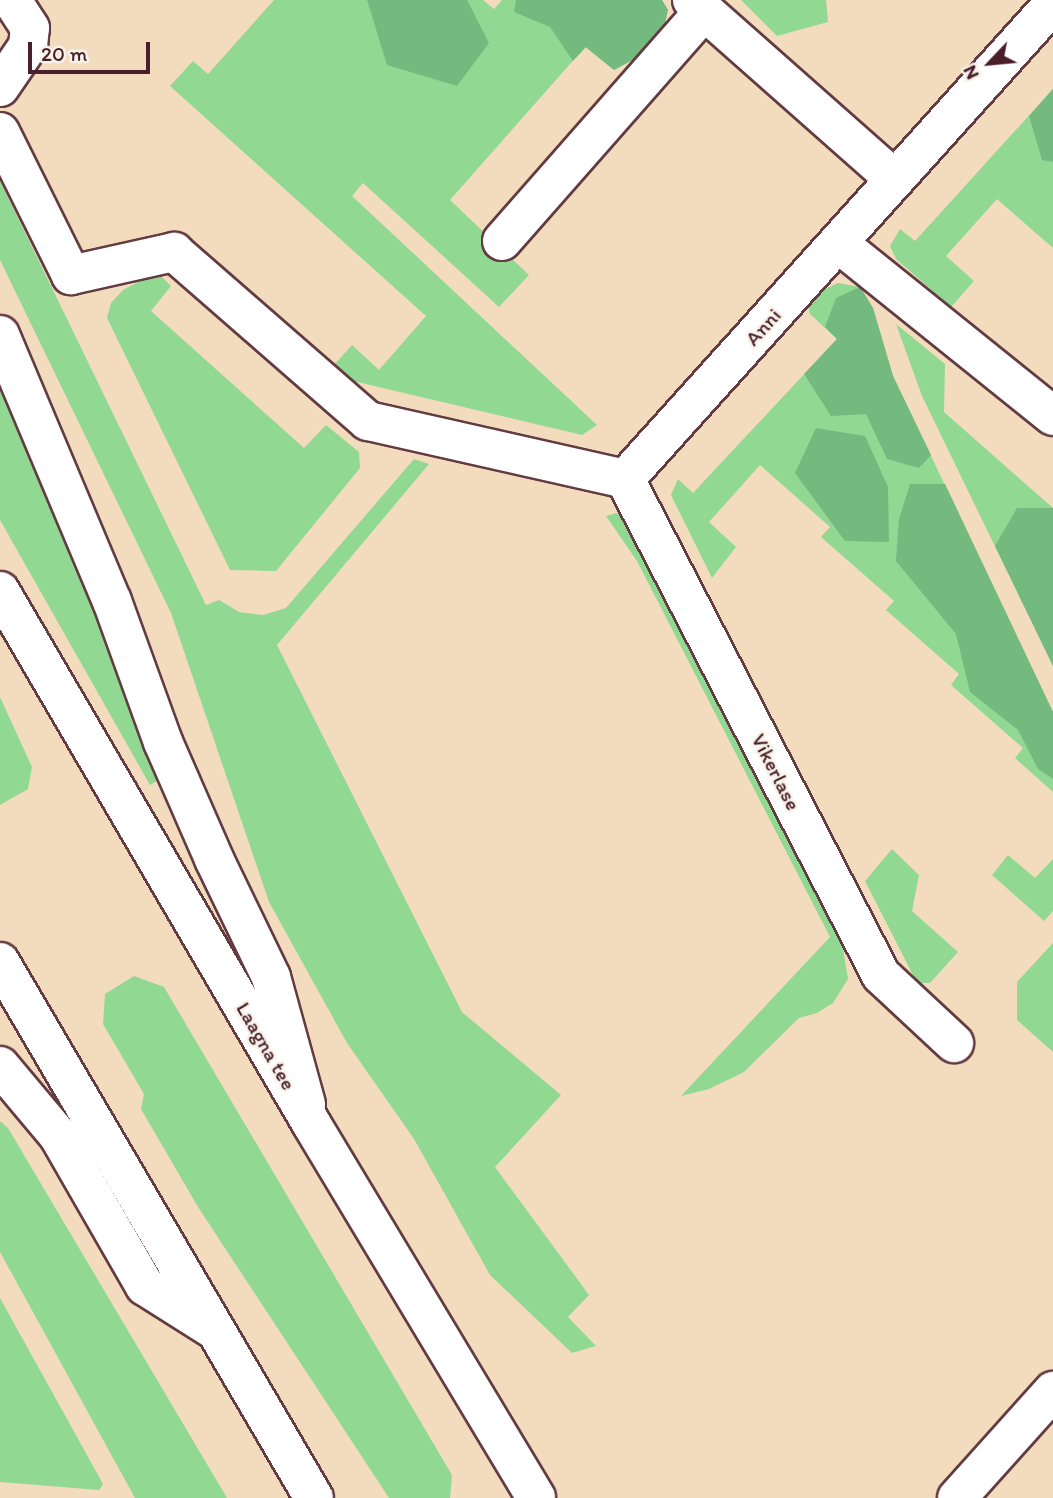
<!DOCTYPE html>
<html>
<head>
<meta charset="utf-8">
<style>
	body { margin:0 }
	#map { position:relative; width:1053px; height:1498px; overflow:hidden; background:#f3dbbe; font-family:Itim,sans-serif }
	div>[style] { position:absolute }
	.green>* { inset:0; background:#91d993 }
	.forest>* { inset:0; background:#74b97d }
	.roads { filter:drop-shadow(2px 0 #633b41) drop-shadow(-2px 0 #633b41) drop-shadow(0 2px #633b41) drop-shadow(0 -2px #633b41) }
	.minor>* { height:38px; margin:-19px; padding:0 19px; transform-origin:19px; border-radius:19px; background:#fff }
	.major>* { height:38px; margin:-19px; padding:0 19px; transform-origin:19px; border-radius:19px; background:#fff }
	span { translate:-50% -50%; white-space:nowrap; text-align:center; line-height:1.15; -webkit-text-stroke:5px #f7f3e8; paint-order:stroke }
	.street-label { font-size:21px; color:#4a1f2b }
	.north { position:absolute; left:955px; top:28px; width:70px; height:70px; -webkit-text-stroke:5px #f7f3e8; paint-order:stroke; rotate:244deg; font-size:19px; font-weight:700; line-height:28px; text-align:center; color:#4a1f2b }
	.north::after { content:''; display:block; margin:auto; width:24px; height:32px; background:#4a1f2b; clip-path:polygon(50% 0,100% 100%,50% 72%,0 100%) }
	.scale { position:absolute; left:28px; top:42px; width:122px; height:32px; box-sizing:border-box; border:4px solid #4a1f2b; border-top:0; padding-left:9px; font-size:21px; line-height:24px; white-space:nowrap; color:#4a1f2b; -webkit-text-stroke:5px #f7f3e8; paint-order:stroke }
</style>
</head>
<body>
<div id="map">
	<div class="green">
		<div style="clip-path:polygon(274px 0,483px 0,494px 9px,502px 0,662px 0,668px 10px,636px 58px,614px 70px,585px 47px,450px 200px,529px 275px,499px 307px,363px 183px,352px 196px,597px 425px,582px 435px,349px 380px,334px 365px,352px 345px,379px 370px,426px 316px,170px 86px,193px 61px,208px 74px)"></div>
		<div style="clip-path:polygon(741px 0,826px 0,828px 22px,777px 36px)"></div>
		<div style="clip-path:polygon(1053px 89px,1053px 248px,997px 199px,946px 256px,974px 281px,951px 307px,896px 259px,890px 246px,900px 229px,915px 241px)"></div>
		<div style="clip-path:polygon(0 181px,206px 605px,219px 600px,239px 612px,263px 615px,286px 608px,414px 459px,429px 464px,277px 645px,462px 1012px,561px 1095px,495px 1167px,589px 1295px,568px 1317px,596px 1346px,572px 1353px,490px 1275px,414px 1139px,347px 1043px,269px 902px,171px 613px,0 260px)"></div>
		<div style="clip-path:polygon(157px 272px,171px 286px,151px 311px,304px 448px,326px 425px,359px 452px,360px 468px,276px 571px,230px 570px,107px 318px,111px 303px,123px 290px)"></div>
		<div style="clip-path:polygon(838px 283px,860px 287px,873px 308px,893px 376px,1053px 712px,1053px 792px,1015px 758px,1023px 748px,951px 685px,959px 674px,886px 610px,894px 601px,821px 537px,830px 527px,760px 465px,709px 522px,736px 547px,712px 578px,671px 495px,678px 479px,693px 493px,837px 339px,810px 314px,808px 305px,819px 292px)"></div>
		<div style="clip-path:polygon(896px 324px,945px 364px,944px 412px,1053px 508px,1053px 666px,922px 396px)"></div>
		<div style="clip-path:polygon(0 379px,39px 465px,160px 779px,150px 785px,0 520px)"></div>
		<div style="clip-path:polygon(617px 513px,626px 520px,842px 943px,848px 979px,833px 1003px,817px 1013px,799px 1018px,744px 1072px,709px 1089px,681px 1096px,830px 937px,637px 561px,606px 516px)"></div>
		<div style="clip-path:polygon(0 697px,32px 767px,28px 789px,0 805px)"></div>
		<div style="clip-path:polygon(892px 849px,919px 875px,912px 911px,958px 952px,930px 983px,917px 983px,865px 881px)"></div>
		<div style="clip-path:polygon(1008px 855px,1035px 878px,1053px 859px,1053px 911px,1044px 921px,992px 875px)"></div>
		<div style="clip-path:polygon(1053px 943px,1053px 1052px,1017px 1020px,1017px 982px)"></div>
		<div style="clip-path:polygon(134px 976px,164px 987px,452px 1475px,450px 1498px,389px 1498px,198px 1207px,141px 1109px,144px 1094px,103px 1024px,105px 994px)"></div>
		<div style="clip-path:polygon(0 1121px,8px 1128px,227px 1498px,135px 1498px,0 1252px)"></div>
		<div style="clip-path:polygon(0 1298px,103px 1484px,99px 1490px,0 1482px)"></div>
	</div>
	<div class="forest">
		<div style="clip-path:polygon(367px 0,467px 0,489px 43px,457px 86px,387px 65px)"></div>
		<div style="clip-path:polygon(516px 0,662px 0,668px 10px,664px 28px,636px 58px,614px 70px,586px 47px,573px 61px,550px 27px,514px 12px)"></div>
		<div style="clip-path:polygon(1053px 89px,1053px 162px,1042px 160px,1029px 116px)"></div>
		<div style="clip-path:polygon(860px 287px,873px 308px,893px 376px,931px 455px,919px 468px,887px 459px,866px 414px,831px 416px,804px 374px,837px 339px,825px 327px,836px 298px)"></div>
		<div style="clip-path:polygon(816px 428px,865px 436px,888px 487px,889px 542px,845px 541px,795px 473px)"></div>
		<div style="clip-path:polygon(910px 484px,945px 484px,1053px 712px,1053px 779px,1038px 769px,1018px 730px,970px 692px,956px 634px,896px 561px,899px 519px)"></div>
		<div style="clip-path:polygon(1017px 508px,1053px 508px,1053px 666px,995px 546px)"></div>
	</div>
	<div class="roads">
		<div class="minor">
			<div style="left:692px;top:0;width:268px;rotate:41.5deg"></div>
			<div style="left:0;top:87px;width:50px;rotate:-55.7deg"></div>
			<div style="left:28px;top:46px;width:18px;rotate:-84deg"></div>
			<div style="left:30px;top:28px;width:33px;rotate:-123deg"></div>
			<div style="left:0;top:132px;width:160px;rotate:63.6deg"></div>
			<div style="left:71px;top:275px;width:106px;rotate:-12.6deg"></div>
			<div style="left:174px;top:252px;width:257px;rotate:41.1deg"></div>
			<div style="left:368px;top:421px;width:263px;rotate:12.7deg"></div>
			<div style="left:502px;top:241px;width:306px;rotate:-48.7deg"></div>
			<div style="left:838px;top:243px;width:276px;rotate:38.8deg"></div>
			<div style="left:0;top:335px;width:289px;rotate:67.2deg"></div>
			<div style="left:112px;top:601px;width:150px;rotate:70.1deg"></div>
			<div style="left:163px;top:742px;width:128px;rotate:66.4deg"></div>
			<div style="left:214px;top:859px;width:131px;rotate:64.2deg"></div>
			<div style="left:271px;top:977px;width:132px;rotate:74.6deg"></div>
			<div style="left:625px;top:479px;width:558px;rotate:62.7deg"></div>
			<div style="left:881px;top:975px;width:100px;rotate:43deg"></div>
			<div style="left:625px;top:479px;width:639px;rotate:-47.98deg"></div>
			<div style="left:0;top:1066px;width:90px;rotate:50deg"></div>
			<div style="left:58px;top:1135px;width:174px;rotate:60.1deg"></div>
			<div style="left:145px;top:1286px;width:80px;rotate:32.3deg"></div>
			<div style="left:957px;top:1498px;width:144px;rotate:-48.1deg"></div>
		</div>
		<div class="major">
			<div style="left:0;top:591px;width:616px;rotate:59.69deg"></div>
			<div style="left:311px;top:1123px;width:437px;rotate:59deg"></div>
			<div style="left:0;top:962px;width:621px;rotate:59.64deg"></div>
		</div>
	</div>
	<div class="street-label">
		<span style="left:763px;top:327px;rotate:-48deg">Anni</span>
		<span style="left:776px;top:772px;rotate:63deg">Vikerlase</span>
		<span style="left:266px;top:1046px;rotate:60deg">Laagna tee</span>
	</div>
	<div class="north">N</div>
	<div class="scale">20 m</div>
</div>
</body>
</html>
